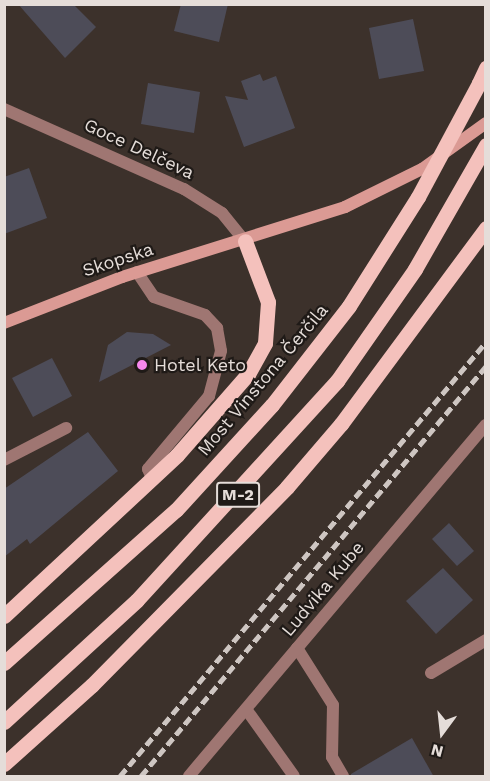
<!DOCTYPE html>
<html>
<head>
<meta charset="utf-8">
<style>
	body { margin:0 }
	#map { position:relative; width:490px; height:781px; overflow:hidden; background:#3c312b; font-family:"Work Sans",sans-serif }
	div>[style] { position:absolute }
	.building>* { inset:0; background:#4d4c58 }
	.lane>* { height:12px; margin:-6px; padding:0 6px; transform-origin:6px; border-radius:6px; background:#9f7672 }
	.street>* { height:12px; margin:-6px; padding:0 6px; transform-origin:6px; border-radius:6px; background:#9f7672 }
	.secondary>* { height:12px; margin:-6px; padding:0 6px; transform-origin:6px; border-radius:6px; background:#db9a94 }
	.primary>* { height:15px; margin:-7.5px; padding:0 7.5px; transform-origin:7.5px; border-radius:7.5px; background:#f4c1bc }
	.rail>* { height:4.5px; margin-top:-2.25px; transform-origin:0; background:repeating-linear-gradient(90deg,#cec6c2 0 9px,transparent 0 13.5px) }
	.primary-bridge>* { height:15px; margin:-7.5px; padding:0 7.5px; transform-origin:7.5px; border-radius:7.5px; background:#f4c1bc }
	.dots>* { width:16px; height:16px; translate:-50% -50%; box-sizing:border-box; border:3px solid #1f1a17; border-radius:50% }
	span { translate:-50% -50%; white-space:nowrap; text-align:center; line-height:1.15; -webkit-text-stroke:4.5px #1f1a17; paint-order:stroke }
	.shield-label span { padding:2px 4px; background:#1f1a17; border:2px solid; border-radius:4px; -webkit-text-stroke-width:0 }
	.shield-label { font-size:16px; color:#e5ddd9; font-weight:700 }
	.street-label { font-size:18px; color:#e5ddd9 }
	.poi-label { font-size:18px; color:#e5ddd9 }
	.left { translate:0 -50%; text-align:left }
	.frame { position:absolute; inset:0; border:6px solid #e5ddd9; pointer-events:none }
	.north { position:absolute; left:412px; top:703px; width:60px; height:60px; -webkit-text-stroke:4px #1f1a17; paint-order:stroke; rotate:195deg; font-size:16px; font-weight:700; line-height:24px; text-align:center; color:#e5ddd9 }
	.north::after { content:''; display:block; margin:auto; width:21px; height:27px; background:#e5ddd9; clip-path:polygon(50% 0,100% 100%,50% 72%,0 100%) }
</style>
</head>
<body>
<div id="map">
	<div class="building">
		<div style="clip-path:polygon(18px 4px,73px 4px,96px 27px,65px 58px)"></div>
		<div style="clip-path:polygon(181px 4px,228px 4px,219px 42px,174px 31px)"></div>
		<div style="clip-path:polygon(413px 19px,424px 71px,379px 79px,369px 28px)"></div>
		<div style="clip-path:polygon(260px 74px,263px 81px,276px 76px,295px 128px,244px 147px,225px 96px,248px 100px,241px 81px)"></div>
		<div style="clip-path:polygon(148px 83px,200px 92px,194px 133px,141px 124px)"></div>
		<div style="clip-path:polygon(29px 168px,47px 218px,4px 234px,4px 177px)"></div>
		<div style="clip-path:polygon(127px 332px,153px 334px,171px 345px,99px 382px,108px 345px)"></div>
		<div style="clip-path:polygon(52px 358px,72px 396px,33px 417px,12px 378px)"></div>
		<div style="clip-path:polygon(88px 432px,118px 471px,30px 544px,27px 539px,4px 557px,4px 489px)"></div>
		<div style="clip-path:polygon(449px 523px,474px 551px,457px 566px,432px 539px)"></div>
		<div style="clip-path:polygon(443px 568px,473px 600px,436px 634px,406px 601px)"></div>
		<div style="clip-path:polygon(412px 738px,434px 777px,351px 777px,351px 774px)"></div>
	</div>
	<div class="lane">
		<div style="left:137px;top:272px;width:30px;rotate:56deg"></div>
		<div style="left:154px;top:297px;width:54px;rotate:19.4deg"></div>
		<div style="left:205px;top:315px;width:18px;rotate:47deg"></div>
		<div style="left:217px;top:328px;width:23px;rotate:80deg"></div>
		<div style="left:221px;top:351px;width:47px;rotate:104.9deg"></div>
		<div style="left:209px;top:396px;width:95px;rotate:129.9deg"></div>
		<div style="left:148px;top:469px;width:12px;rotate:66deg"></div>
	</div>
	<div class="street">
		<div style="left:4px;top:109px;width:197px;rotate:24deg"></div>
		<div style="left:184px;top:189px;width:45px;rotate:32.3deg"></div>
		<div style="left:222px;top:213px;width:36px;rotate:51deg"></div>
		<div style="left:4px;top:460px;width:70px;rotate:-27.3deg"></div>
		<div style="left:297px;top:648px;width:67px;rotate:57.7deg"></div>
		<div style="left:333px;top:705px;width:52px;rotate:91.1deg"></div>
		<div style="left:332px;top:757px;width:22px;rotate:60deg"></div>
		<div style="left:431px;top:673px;width:64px;rotate:-31deg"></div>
		<div style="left:246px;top:709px;width:82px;rotate:54.4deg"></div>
		<div style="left:189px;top:776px;width:460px;rotate:-49.8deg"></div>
	</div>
	<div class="secondary">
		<div style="left:4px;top:323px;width:127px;rotate:-21.3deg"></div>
		<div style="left:122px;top:277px;width:234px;rotate:-17.4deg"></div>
		<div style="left:345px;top:207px;width:86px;rotate:-26.3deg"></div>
		<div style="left:422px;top:169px;width:79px;rotate:-35.7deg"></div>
	</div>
	<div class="primary">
		<div style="left:479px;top:83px;width:17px;rotate:-65deg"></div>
		<div style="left:4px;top:616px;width:236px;rotate:-42.9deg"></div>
		<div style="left:177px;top:455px;width:108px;rotate:-48.8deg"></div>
		<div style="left:248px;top:374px;width:35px;rotate:-61deg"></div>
		<div style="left:265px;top:343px;width:41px;rotate:-85.8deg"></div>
		<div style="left:268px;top:302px;width:65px;rotate:-110.7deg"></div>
		<div style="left:4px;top:663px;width:230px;rotate:-41.7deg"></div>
		<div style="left:176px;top:510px;width:142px;rotate:-47.6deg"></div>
		<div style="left:272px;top:405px;width:125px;rotate:-52.1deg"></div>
		<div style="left:349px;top:306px;width:129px;rotate:-57.7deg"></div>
		<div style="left:4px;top:722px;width:180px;rotate:-42.5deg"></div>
		<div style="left:137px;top:600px;width:297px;rotate:-47.6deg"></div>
		<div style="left:337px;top:381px;width:136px;rotate:-55.1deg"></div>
		<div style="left:415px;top:269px;width:143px;rotate:-60.2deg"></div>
		<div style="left:4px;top:764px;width:118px;rotate:-41.9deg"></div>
		<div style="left:92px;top:685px;width:278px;rotate:-45.4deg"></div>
		<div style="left:287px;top:487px;width:83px;rotate:-49.4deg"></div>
		<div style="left:341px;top:424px;width:244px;rotate:-53.5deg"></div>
	</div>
	<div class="rail">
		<div style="left:120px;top:776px;width:568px;rotate:-49.86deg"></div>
		<div style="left:141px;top:776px;width:536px;rotate:-49.92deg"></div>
	</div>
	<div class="primary-bridge">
		<div style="left:418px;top:197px;width:129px;rotate:-61.8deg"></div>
	</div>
	<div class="dots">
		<div style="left:142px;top:365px;background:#f688ed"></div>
	</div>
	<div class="shield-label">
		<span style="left:238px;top:495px">M-2</span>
	</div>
	<div class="street-label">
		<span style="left:139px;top:149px;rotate:25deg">Goce Delčeva</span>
		<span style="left:118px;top:260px;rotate:-18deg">Skopska</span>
		<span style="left:263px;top:380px;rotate:-50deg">Most Vinstona Čerčila</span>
		<span style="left:323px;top:589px;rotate:-50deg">Ludvika Kube</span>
	</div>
	<div class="poi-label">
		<span class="left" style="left:154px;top:365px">Hotel Keto</span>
	</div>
	<div class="frame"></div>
	<div class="north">N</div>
</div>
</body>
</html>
